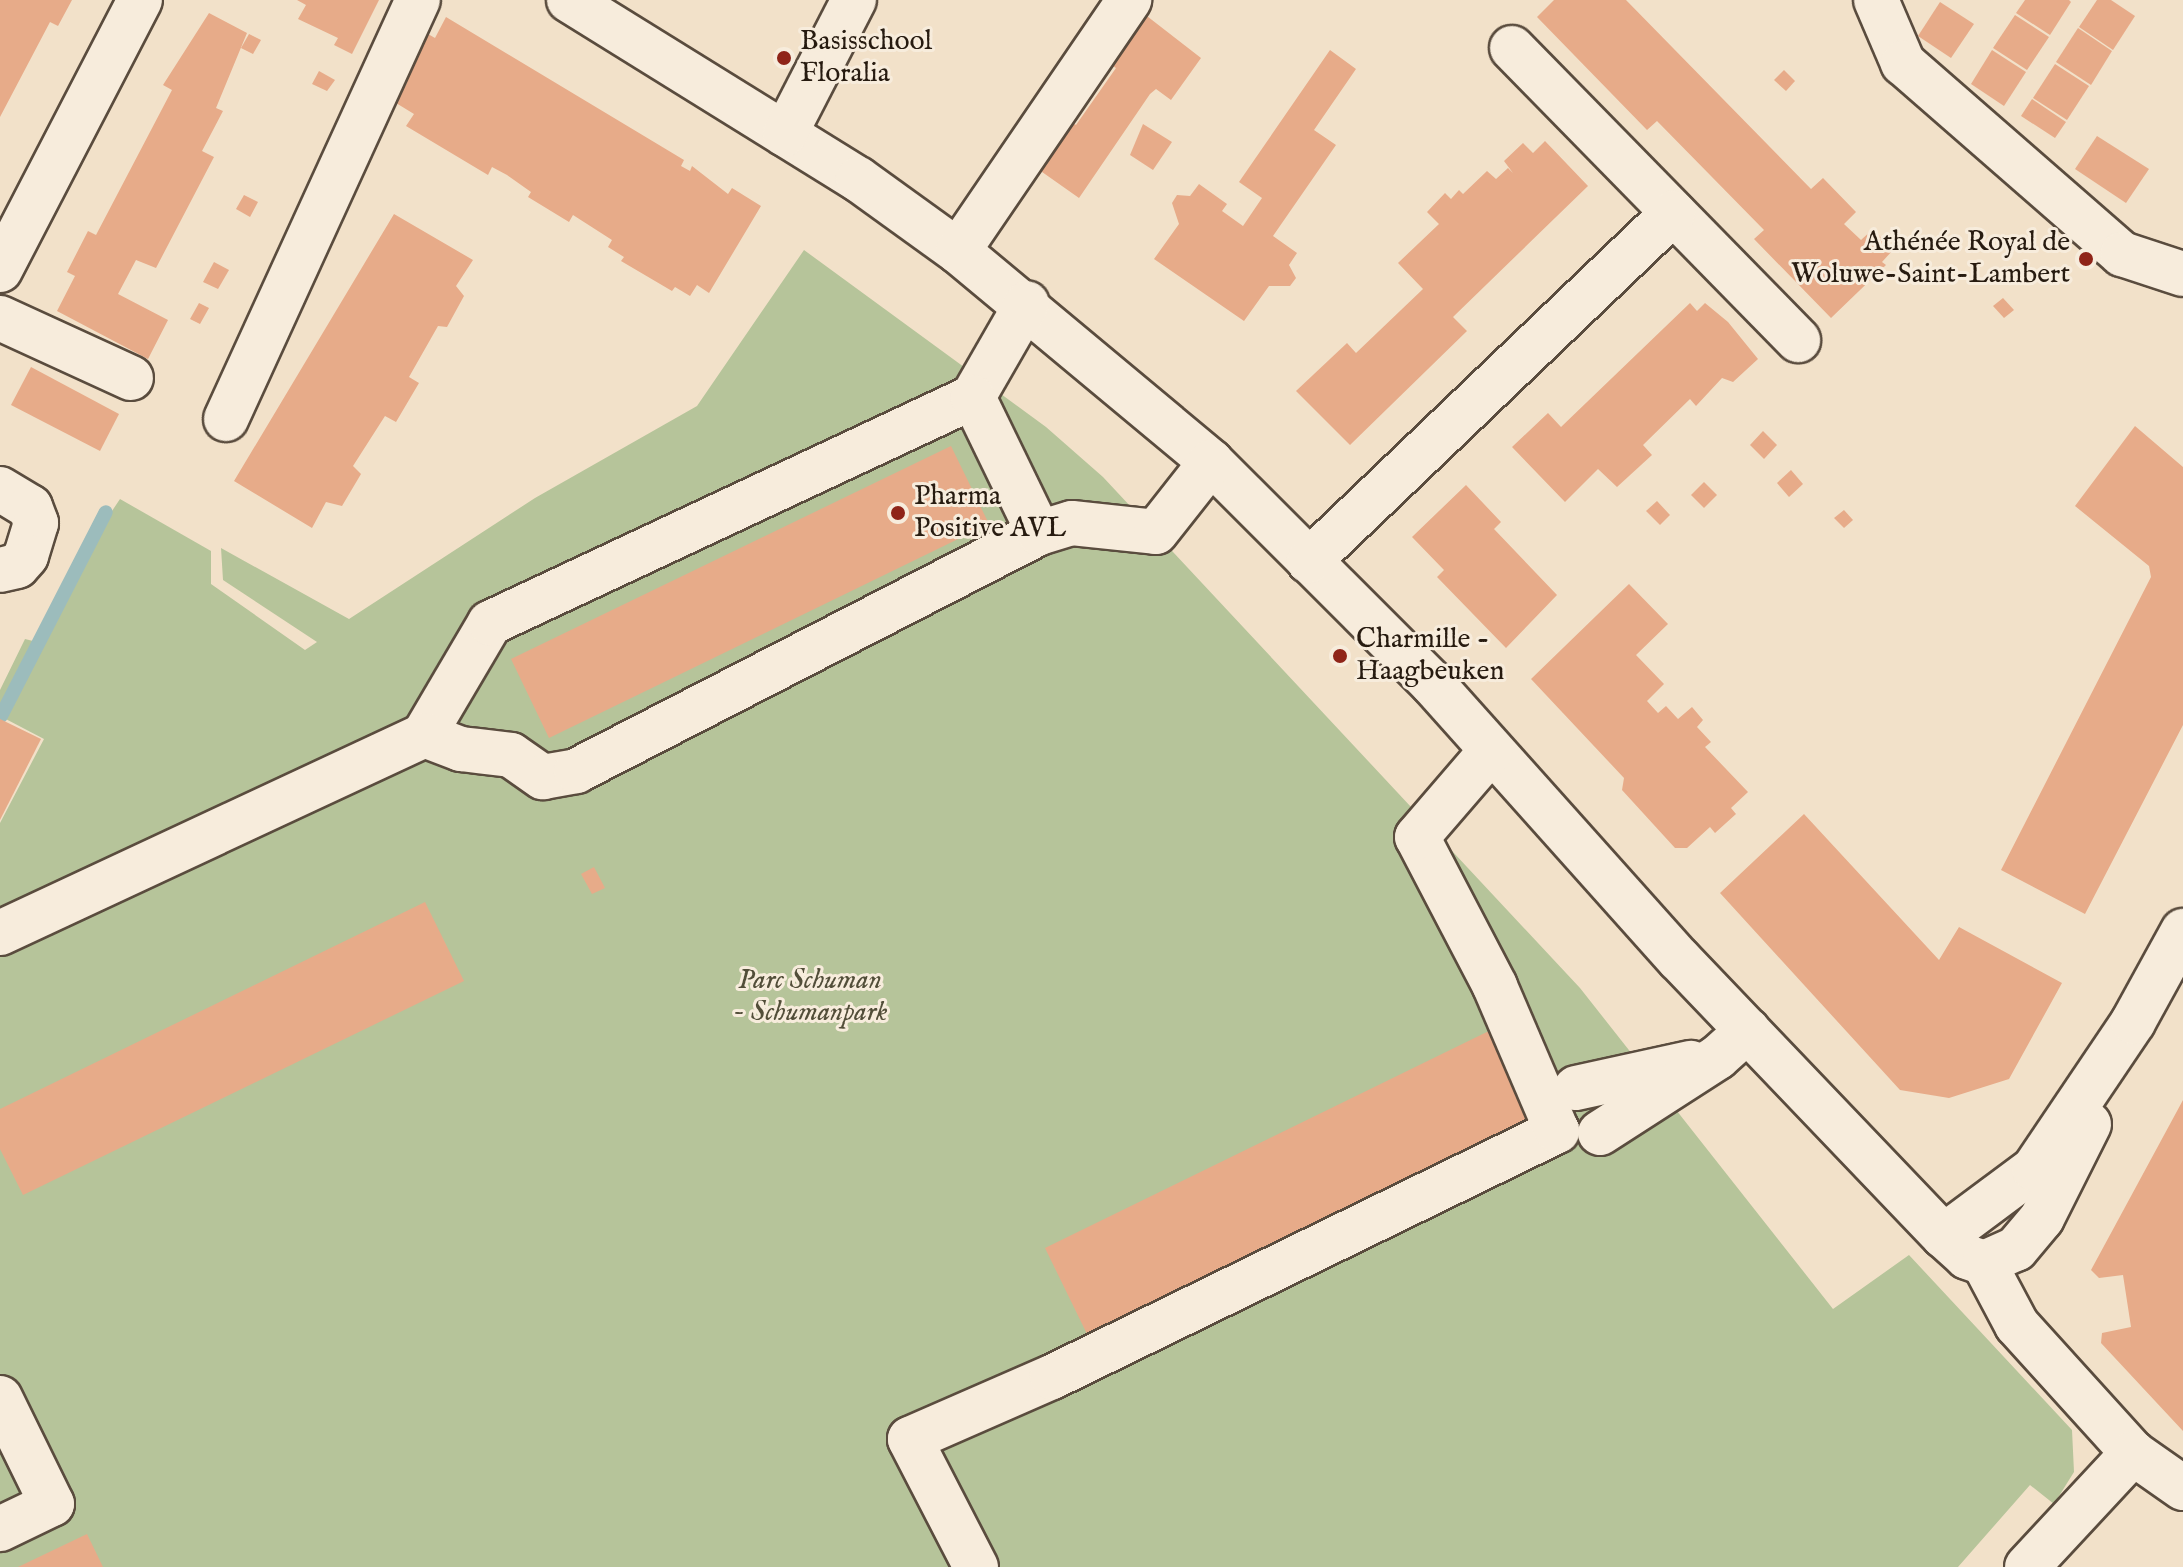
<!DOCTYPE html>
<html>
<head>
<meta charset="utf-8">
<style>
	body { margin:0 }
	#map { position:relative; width:2183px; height:1567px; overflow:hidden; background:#f2e1c9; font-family:"IM FELL English",serif }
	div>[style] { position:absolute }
	.green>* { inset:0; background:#b6c49a }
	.stream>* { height:14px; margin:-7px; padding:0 7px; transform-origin:7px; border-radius:7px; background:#9cbcbc }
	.building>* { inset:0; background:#e7ab89 }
	.roads { filter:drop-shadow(2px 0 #5a4c3e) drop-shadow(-2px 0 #5a4c3e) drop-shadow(0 2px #5a4c3e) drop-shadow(0 -2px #5a4c3e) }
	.minor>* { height:44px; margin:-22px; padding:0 22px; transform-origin:22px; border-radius:22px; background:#f7ecdc }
	.dots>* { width:22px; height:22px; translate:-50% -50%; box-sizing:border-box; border:4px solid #f7ecdc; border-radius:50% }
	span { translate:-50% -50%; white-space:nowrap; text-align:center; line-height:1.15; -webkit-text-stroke:6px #f7ecdc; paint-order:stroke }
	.poi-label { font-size:28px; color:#271b10 }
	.left { translate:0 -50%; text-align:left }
	.right { translate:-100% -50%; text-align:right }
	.park-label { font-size:28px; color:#524e39; font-style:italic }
</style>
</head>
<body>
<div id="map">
	<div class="green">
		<div style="clip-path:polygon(804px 250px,1046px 427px,1103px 477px,1580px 988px,1833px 1309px,1909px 1255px,2072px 1430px,2074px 1472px,2054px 1504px,2030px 1485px,1958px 1567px,0 1567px,0 823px,44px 739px,0 716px,0 690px,25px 639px,33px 641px,100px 509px,110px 514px,120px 499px,211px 551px,211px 584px,305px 650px,317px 642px,223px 580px,221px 548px,349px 619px,535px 498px,697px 406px)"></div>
	</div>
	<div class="stream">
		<div style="left:1px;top:716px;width:229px;rotate:-62.8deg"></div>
	</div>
	<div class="building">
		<div style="clip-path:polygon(0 0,72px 0,58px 26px,50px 22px,0 117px)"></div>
		<div style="clip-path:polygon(297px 0,379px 0,352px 54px,334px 45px,338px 38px,298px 19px,306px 5px)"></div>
		<div style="clip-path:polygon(1554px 0,1626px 0,1811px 189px,1823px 178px,1856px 212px,1844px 224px,1861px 240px,1873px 229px,1893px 250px,1882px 262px,1886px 265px,1831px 318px,1754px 239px,1764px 230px,1657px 121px,1647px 130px,1537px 17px)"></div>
		<div style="clip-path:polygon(2025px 0,2069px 0,2071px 2px,2050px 35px,2016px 13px)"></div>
		<div style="clip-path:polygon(2097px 0,2111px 0,2135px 16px,2113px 50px,2079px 27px)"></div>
		<div style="clip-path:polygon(1940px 2px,1974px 24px,1951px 58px,1918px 36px)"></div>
		<div style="clip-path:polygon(209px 13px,247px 33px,216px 108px,223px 111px,202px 151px,214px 157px,156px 268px,136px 260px,118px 294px,168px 320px,148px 359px,57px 311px,75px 276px,67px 272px,88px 231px,96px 235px,172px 90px,163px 85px)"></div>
		<div style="clip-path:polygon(1143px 13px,1201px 58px,1171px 100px,1156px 89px,1150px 94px,1079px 198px,1035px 167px,1068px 120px,1076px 125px,1116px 68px,1108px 63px)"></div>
		<div style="clip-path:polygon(2015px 15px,2049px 37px,2027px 70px,1993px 48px)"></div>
		<div style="clip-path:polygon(446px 17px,684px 160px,681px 166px,690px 171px,692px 166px,728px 194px,732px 188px,761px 206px,709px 293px,697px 285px,690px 296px,675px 287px,672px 291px,621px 261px,624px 257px,608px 247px,612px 240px,573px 215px,569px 222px,528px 197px,531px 192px,507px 175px,492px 167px,488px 175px,406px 126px,414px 114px,396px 103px,407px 83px,401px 79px,428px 34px,435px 38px)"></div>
		<div style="clip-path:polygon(2078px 28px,2112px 51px,2091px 85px,2056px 62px)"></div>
		<div style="clip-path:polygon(249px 34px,261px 40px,253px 54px,241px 48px)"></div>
		<div style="clip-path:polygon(1330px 50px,1356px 69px,1314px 130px,1336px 145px,1273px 236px,1297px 253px,1289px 265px,1296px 278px,1290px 286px,1269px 286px,1244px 321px,1154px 259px,1179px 224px,1172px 203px,1177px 195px,1190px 196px,1199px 184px,1227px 204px,1222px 211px,1243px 226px,1262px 198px,1239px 182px)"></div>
		<div style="clip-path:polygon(1992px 50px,2026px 72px,2004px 106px,1971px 84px)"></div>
		<div style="clip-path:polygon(2055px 64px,2089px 86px,2067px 120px,2033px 98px)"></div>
		<div style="clip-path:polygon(1784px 70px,1795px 81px,1786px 91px,1774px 80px)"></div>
		<div style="clip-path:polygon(319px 71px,335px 80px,327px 91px,312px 84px)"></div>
		<div style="clip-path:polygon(2032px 99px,2066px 122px,2055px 138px,2021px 116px)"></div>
		<div style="clip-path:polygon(1143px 124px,1172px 142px,1153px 170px,1130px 155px)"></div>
		<div style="clip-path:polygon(2097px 136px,2149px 169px,2126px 203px,2075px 169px)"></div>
		<div style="clip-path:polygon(1545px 141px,1588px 186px,1453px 317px,1467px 331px,1350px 445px,1296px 391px,1347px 343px,1356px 353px,1423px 289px,1398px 263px,1439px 224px,1427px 212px,1445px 193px,1451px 199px,1459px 190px,1463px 194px,1487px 171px,1496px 179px,1508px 168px,1513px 173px,1504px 161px,1523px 143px,1533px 153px)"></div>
		<div style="clip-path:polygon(244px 195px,258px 202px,250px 217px,236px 209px)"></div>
		<div style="clip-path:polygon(394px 214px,473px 260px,456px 286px,464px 296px,447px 327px,438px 326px,409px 377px,419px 383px,396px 422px,385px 416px,353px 466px,361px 474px,342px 506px,326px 502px,312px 528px,234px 481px)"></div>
		<div style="clip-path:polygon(214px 262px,229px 270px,218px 289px,203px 282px)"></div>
		<div style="clip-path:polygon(2003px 298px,2014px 310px,2004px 318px,1993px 306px)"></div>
		<div style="clip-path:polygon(199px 303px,209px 308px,200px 324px,190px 319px)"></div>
		<div style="clip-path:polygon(1690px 303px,1697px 311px,1705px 303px,1728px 322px,1758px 359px,1733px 382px,1722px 378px,1696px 406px,1690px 399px,1643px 445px,1652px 455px,1617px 487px,1598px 469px,1565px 502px,1512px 447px,1548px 413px,1561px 427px)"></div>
		<div style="clip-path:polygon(31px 367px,119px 414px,100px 451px,11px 405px)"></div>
		<div style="clip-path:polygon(2135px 426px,2183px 467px,2183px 725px,2085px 914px,2001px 870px,2151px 577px,2149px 566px,2075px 506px)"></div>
		<div style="clip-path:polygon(1763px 431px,1777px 445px,1764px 459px,1750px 445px)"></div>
		<div style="clip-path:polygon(951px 446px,989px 524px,549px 738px,511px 659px)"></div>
		<div style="clip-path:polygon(1791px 470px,1803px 484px,1789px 497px,1777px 483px)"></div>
		<div style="clip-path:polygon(1704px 482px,1717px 495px,1704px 508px,1691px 495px)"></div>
		<div style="clip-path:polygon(1466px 485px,1501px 522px,1494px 529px,1557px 595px,1506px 648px,1437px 577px,1444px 570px,1412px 537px)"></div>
		<div style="clip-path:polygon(1657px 501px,1670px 515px,1660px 525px,1646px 511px)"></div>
		<div style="clip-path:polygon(1844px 510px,1853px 520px,1844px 528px,1834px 518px)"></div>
		<div style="clip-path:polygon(1629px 584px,1668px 624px,1636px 655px,1664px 684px,1647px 701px,1658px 713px,1666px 706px,1678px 719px,1692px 707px,1703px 720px,1697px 727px,1711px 742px,1705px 747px,1748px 792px,1731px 808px,1736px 814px,1715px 833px,1710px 827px,1687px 848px,1675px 848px,1622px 790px,1624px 778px,1531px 679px)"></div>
		<div style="clip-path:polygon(0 719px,41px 739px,0 820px)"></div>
		<div style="clip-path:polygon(1804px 814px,1939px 960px,1959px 927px,2062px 983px,2009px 1079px,1949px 1098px,1900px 1090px,1720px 893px)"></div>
		<div style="clip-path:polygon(594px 867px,605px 888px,592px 894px,581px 874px)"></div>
		<div style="clip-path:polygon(425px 902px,464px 981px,23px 1195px,0 1149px,0 1109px)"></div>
		<div style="clip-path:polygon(1493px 1029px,1536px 1117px,1087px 1334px,1045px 1248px)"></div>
		<div style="clip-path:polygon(2183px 1100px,2183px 1431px,2101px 1343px,2102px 1333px,2131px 1327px,2123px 1275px,2099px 1278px,2091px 1270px)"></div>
		<div style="clip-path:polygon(87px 1534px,103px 1567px,18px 1567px)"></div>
	</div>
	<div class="roads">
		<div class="minor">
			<div style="left:569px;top:0;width:340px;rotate:31.8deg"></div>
			<div style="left:858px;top:179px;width:123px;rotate:35.8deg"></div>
			<div style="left:958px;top:251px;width:329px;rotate:39.8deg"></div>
			<div style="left:1211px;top:462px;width:313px;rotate:45deg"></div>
			<div style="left:1432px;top:683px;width:370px;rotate:48.2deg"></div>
			<div style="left:1679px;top:959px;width:383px;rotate:46.3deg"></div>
			<div style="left:1944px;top:1236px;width:31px;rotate:42deg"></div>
			<div style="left:1967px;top:1257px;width:18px;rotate:19deg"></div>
			<div style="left:1984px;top:1263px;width:70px;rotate:62deg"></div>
			<div style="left:2017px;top:1325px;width:173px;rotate:47.8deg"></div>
			<div style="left:2133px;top:1453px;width:61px;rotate:35deg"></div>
			<div style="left:1876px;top:0;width:69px;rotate:66.8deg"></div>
			<div style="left:1903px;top:63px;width:291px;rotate:41.1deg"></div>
			<div style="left:2122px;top:254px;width:64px;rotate:18.2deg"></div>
			<div style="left:1512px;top:48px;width:409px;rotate:45.6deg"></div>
			<div style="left:785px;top:134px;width:151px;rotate:-62.8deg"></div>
			<div style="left:958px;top:251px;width:304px;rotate:-55.7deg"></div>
			<div style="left:0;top:270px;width:304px;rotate:-62.6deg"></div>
			<div style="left:0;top:318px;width:144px;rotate:24.6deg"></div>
			<div style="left:226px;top:419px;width:461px;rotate:-65.4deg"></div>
			<div style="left:0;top:489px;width:35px;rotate:31deg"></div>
			<div style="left:30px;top:507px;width:17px;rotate:69deg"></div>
			<div style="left:36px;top:523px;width:34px;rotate:107deg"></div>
			<div style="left:26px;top:556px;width:13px;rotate:132deg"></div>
			<div style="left:17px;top:566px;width:17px;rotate:167deg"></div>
			<div style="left:1039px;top:533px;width:34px;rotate:-17deg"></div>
			<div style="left:1072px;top:523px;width:84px;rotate:6.1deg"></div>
			<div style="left:1156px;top:532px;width:89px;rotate:-51.8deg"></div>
			<div style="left:1309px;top:561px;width:504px;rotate:-43.71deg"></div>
			<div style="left:424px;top:735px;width:130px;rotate:-59.5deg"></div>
			<div style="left:490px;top:623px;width:533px;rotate:-25.08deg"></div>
			<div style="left:973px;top:397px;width:108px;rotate:-60.1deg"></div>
			<div style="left:0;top:933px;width:468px;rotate:-25deg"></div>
			<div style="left:424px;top:735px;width:40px;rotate:21deg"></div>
			<div style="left:461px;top:749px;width:50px;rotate:6.8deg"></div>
			<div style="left:511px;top:755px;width:39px;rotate:35deg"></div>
			<div style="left:543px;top:777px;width:34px;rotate:-10deg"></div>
			<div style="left:576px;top:771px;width:521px;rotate:-27.2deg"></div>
			<div style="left:1039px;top:533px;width:151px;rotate:-115.9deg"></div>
			<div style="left:1576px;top:1088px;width:118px;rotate:-12.3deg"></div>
			<div style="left:1600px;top:1133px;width:140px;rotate:-32.8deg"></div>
			<div style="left:1718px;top:1057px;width:40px;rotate:-42deg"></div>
			<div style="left:1944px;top:1236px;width:112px;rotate:-36.7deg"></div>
			<div style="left:2034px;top:1169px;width:177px;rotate:-56deg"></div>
			<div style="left:2133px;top:1022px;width:104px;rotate:-61.2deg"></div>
			<div style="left:1984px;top:1263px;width:35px;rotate:-24deg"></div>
			<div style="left:2016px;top:1249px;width:40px;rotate:-50deg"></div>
			<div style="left:2042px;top:1218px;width:105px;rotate:-63.4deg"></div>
			<div style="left:0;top:1398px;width:118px;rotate:63.9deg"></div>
			<div style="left:52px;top:1504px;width:58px;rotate:154.3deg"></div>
			<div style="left:976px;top:1567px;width:144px;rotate:-117.3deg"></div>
			<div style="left:910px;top:1439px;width:155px;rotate:-23.6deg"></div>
			<div style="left:1052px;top:1377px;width:562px;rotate:-25.97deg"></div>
			<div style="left:1557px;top:1131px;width:158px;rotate:-113.2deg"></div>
			<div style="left:1495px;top:986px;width:168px;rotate:-117.6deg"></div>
			<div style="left:1417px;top:837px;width:113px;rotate:-49.3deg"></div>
			<div style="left:2027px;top:1567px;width:156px;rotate:-47.1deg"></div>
		</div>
	</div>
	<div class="dots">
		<div style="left:784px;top:58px;background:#8f2418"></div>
		<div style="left:2086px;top:259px;background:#8f2418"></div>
		<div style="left:898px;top:513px;background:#8f2418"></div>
		<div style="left:1340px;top:656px;background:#8f2418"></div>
	</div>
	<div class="poi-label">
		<span class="left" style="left:800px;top:58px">Basisschool<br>Floralia</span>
		<span class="right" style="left:2070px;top:259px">Athénée Royal de<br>Woluwe-Saint-Lambert</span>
		<span class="left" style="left:914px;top:513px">Pharma<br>Positive AVL</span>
		<span class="left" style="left:1356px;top:656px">Charmille -<br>Haagbeuken</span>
	</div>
	<div class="park-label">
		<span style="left:810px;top:997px">Parc Schuman<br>- Schumanpark</span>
	</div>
</div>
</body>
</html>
